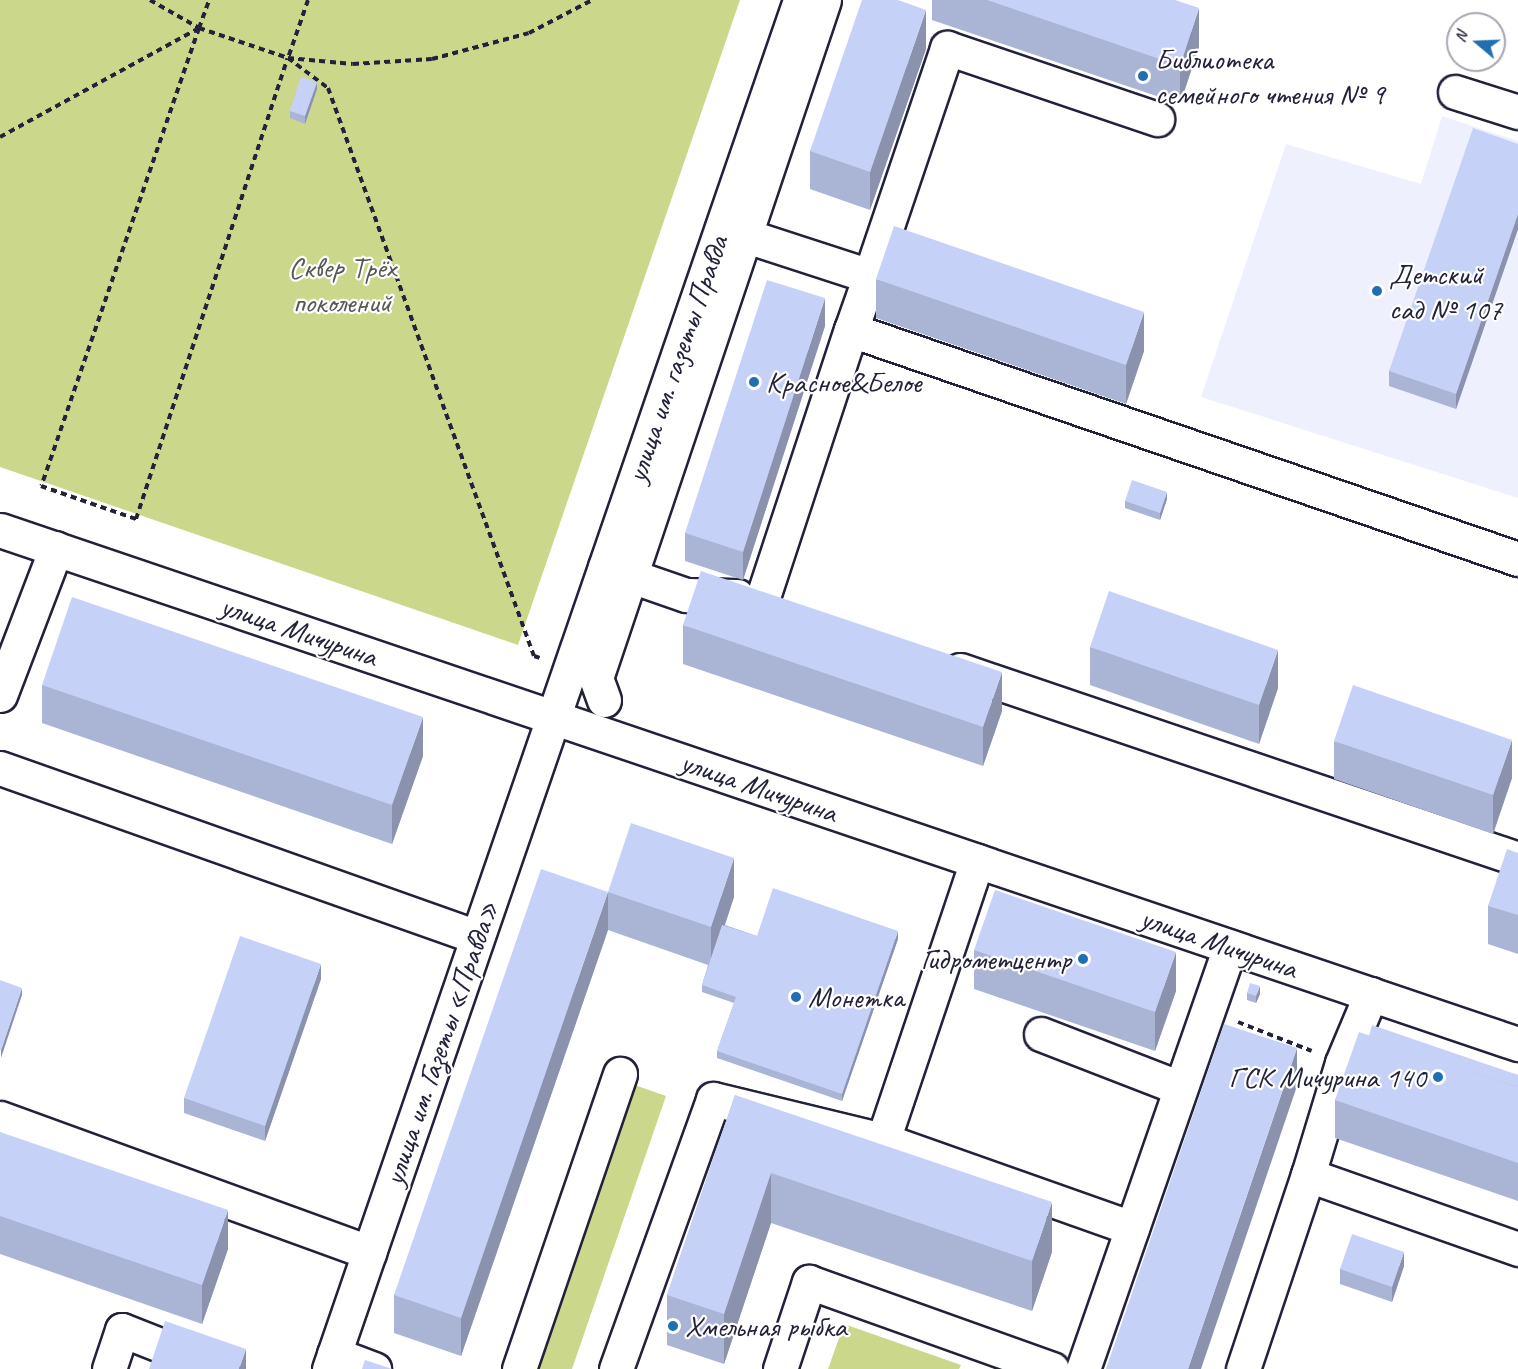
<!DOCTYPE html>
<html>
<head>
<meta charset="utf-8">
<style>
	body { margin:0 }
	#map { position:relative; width:1518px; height:1369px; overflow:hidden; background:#fff; font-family:Caveat,sans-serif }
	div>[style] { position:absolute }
	.built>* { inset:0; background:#eef1fd }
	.green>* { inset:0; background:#cbd88c }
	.path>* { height:4px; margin-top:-2px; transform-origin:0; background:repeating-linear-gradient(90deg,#22223b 0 6px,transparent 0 10.5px) }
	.roads { filter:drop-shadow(2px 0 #22223b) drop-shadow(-2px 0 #22223b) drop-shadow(0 2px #22223b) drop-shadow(0 -2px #22223b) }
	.minor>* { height:33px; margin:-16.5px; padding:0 16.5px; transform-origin:16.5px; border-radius:16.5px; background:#fff }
	.wall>* { inset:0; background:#aab4d5 }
	.shaded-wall>* { inset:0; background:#8b92ae }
	.building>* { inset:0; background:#c6d1f8 }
	.dots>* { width:16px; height:16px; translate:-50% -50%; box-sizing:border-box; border:3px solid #fff; border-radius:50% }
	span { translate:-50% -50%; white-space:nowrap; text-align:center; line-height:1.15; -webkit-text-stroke:4.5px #fff; paint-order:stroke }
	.poi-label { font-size:30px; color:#22223b }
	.left { translate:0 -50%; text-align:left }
	.right { translate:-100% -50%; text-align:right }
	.park-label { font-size:30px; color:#555953 }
	.street-label { font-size:30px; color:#22223b }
	.north { position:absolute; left:1446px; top:12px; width:60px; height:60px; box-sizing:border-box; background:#fff; border:2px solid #a7a7b1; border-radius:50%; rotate:289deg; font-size:16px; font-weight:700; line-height:24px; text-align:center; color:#22223b }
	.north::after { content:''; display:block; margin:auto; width:21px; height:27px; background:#1f6fb2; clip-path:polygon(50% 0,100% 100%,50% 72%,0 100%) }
</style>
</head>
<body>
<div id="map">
	<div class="built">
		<div style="clip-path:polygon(1442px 116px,1518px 141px,1518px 498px,1201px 397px,1286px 144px,1421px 184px)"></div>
	</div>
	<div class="green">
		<div style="clip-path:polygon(0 0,740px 0,518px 645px,0 467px)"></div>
		<div style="clip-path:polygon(629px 1083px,666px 1096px,572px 1369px,531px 1369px)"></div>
		<div style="clip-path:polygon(844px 1324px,961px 1365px,959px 1369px,828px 1369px)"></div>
	</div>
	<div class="path">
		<div style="left:150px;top:0;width:56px;rotate:29.7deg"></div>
		<div style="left:199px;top:28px;width:94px;rotate:18.6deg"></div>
		<div style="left:288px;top:58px;width:65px;rotate:5.3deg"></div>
		<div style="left:353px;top:64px;width:79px;rotate:-3.6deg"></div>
		<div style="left:432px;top:59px;width:100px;rotate:-15deg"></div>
		<div style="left:529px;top:33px;width:71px;rotate:-27.6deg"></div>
		<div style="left:308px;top:0;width:61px;rotate:109deg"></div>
		<div style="left:288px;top:58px;width:50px;rotate:36.9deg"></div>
		<div style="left:328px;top:88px;width:604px;rotate:70.07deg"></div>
		<div style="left:534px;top:656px;width:6px;rotate:18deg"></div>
		<div style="left:199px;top:28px;width:484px;rotate:109deg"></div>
		<div style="left:41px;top:486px;width:101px;rotate:19.2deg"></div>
		<div style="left:136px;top:519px;width:485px;rotate:-71.8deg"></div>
		<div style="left:0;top:137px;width:227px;rotate:-28.7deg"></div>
		<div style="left:199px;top:28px;width:30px;rotate:-70deg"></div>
		<div style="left:1238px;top:1022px;width:79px;rotate:21.4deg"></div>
	</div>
	<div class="roads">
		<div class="minor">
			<div style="left:1455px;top:92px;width:66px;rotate:17.6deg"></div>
			<div style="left:722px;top:228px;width:156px;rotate:18deg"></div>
			<div style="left:870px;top:276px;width:57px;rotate:109.4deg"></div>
			<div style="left:851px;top:330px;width:705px;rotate:18.95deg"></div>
			<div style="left:870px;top:276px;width:241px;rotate:-71.3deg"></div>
			<div style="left:947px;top:48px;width:222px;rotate:18.7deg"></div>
			<div style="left:0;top:530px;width:1603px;rotate:18.71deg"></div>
			<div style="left:605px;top:567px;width:86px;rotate:19.1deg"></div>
			<div style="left:686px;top:595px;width:51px;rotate:1.1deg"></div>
			<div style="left:761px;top:603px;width:287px;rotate:-71.8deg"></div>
			<div style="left:960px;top:670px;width:589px;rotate:18.71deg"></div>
			<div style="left:0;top:695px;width:157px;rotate:-69.1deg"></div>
			<div style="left:604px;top:700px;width:23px;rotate:-110deg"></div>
			<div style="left:596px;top:678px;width:715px;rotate:-71.41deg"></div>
			<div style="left:0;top:768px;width:506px;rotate:19.51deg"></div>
			<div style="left:977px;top:861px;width:294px;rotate:108.6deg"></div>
			<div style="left:883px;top:1140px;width:264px;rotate:19.5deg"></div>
			<div style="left:1371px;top:994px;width:75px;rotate:112.8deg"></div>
			<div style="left:1342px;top:1063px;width:117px;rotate:106.9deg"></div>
			<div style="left:1308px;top:1175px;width:223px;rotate:19.4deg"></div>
			<div style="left:1041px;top:1034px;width:149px;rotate:21.2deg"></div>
			<div style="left:0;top:1118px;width:393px;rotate:20deg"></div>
			<div style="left:334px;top:1354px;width:43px;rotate:20.6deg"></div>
			<div style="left:109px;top:1369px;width:41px;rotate:-71.6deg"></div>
			<div style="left:122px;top:1330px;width:106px;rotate:21.5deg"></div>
			<div style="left:329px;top:1369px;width:1448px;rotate:-71.01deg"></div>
			<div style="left:519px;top:1369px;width:312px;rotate:-71.1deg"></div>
			<div style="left:616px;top:1369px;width:287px;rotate:-70.2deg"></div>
			<div style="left:713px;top:1099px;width:175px;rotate:13.6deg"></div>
			<div style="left:780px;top:1369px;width:92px;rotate:-71.6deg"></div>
			<div style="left:809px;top:1282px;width:258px;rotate:19.7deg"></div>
			<div style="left:1083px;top:1369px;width:447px;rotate:-70.8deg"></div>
			<div style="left:1243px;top:1369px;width:205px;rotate:-71.5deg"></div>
		</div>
	</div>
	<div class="wall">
		<div style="clip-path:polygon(932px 0,1175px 0,1199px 47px,1180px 104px,932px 20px)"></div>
		<div style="clip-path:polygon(926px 49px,870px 210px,810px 189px,810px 151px)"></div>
		<div style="clip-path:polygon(317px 89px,305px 124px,290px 118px,290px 111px)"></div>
		<div style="clip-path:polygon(1518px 144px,1518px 229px,1456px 409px,1389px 386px,1389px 371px)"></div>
		<div style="clip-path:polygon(876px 279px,1144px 351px,1126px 404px,876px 318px)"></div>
		<div style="clip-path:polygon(825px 326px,743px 580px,685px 561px,685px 533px)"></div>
		<div style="clip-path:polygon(1167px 499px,1160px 520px,1125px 508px,1125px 501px)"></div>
		<div style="clip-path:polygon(683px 625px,1002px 711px,983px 766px,683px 664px)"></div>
		<div style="clip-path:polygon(1090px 647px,1278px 688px,1259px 744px,1090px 685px)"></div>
		<div style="clip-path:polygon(42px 685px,423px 756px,392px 844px,42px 723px)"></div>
		<div style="clip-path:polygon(1334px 741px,1512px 778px,1493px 834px,1334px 779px)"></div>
		<div style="clip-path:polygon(1518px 853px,1518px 954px,1488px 944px,1488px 906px)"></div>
		<div style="clip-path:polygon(608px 892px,734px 897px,725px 925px,757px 936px,898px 939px,842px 1101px,717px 1058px,717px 1051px,734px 1003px,702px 992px,702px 985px,708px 965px,608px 930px)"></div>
		<div style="clip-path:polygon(608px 930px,461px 1356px,394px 1333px,394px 1295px)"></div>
		<div style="clip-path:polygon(974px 950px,1176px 991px,1155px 1051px,974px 989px)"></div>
		<div style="clip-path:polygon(321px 979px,265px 1141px,184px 1113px,184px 1098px)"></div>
		<div style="clip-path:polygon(1247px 993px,1260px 994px,1256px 1003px,1247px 1000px)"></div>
		<div style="clip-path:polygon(1369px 1036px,1518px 1075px,1518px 1201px,1335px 1138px,1335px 1100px)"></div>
		<div style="clip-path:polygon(735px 1095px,1052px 1252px,1032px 1311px,771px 1223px,724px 1364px,667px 1345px,667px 1295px)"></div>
		<div style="clip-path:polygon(0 1132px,228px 1249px,202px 1324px,0 1254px)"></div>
		<div style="clip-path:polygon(1404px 1266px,1392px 1302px,1340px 1284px,1340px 1269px)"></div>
	</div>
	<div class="shaded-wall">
		<div style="clip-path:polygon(1199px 8px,1199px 47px,1180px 104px,1180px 66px)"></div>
		<div style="clip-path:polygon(926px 10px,926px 49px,870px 210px,870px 172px)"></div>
		<div style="clip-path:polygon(317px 82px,317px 89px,305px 124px,305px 116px)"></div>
		<div style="clip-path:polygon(1518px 214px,1518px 229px,1456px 409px,1456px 394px)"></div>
		<div style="clip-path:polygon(825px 298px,825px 326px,743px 580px,743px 552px)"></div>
		<div style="clip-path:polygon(1144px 312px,1144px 351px,1126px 404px,1126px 365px)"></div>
		<div style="clip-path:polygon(1167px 492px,1167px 499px,1160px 520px,1160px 513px)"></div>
		<div style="clip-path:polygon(1278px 650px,1278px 688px,1259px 744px,1259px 705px)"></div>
		<div style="clip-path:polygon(1002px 672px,1002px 711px,983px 766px,983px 727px)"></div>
		<div style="clip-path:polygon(423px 717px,423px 756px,392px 844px,392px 805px)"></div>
		<div style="clip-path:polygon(1512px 740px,1512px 778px,1493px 834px,1493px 795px)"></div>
		<div style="clip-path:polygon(734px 858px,734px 897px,711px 966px,711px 927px)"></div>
		<div style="clip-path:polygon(608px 892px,608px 930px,461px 1356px,461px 1318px)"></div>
		<div style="clip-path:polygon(898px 931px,898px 939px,842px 1101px,842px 1094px)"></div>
		<div style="clip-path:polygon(1176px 952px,1176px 991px,1155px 1051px,1155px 1012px)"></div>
		<div style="clip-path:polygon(321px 964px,321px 979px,265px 1141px,265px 1126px)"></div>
		<div style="clip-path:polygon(1260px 986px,1260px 994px,1256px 1003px,1256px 996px)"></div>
		<div style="clip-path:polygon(22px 988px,22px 995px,1px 1058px,1px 1050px)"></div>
		<div style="clip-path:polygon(1297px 1048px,1297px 1086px,1201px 1369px,1188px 1369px)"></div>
		<div style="clip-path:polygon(771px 1173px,771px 1223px,724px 1364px,724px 1314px)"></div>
		<div style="clip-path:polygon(1052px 1202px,1052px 1252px,1032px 1311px,1032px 1261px)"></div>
		<div style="clip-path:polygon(228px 1210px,228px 1249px,202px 1324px,202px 1285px)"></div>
		<div style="clip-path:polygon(1404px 1252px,1404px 1266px,1392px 1302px,1392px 1287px)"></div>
		<div style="clip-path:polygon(246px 1349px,246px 1369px,239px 1369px)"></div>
	</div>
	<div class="building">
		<div style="clip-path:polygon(862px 0,898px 0,926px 10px,870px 172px,810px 151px)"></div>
		<div style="clip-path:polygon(987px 0,1175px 0,1199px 8px,1180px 66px)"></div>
		<div style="clip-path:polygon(301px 77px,317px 82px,305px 116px,290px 111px)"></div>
		<div style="clip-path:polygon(1473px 128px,1518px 144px,1518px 214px,1456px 394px,1389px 371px)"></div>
		<div style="clip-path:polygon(894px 226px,1144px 312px,1126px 365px,876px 279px)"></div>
		<div style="clip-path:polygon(767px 280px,825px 298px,743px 552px,685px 533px)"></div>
		<div style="clip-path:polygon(1132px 480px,1167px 492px,1160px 513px,1125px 501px)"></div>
		<div style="clip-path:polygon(701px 571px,1002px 672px,983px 727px,683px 625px)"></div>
		<div style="clip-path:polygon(1109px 591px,1278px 650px,1259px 705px,1090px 647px)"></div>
		<div style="clip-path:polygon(72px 597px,423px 717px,392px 805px,42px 685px)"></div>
		<div style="clip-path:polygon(1353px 685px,1512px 740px,1493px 795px,1334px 741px)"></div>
		<div style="clip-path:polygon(631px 823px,734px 858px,711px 927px,608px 892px)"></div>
		<div style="clip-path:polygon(1507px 849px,1518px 853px,1518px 915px,1488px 906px)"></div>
		<div style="clip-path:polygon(541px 869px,608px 892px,461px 1318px,394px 1295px)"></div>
		<div style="clip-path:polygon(773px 888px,898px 931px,842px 1094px,717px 1051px,736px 997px,702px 985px,722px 925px,757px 936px)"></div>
		<div style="clip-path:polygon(995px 890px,1176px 952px,1155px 1012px,974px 950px)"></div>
		<div style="clip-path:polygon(240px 936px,321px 964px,265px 1126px,184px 1098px)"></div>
		<div style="clip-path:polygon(0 980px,22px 988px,1px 1050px,0 1050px)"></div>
		<div style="clip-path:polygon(1250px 983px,1260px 986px,1256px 996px,1247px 993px)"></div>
		<div style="clip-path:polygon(1224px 1024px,1297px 1048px,1188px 1369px,1106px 1369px)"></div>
		<div style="clip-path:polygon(1372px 1025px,1518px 1075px,1518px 1087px,1369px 1036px)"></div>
		<div style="clip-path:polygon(1359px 1032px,1518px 1087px,1518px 1163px,1335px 1100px)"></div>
		<div style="clip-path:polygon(735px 1095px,1052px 1202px,1032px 1261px,771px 1173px,724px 1314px,667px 1295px)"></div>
		<div style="clip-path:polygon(0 1132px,228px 1210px,202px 1285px,0 1216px)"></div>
		<div style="clip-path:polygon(1352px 1234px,1404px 1252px,1392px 1287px,1340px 1269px)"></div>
		<div style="clip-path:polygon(165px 1321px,246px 1349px,239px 1369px,149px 1369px)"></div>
		<div style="clip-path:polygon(365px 1360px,392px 1369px,362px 1369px)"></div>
	</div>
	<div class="dots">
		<div style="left:1143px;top:76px;background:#1f6fb2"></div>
		<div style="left:1377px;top:291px;background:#1f6fb2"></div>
		<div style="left:754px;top:382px;background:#1f6fb2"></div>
		<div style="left:1083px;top:959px;background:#1f6fb2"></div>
		<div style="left:796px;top:997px;background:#1f6fb2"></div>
		<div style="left:1438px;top:1077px;background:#1f6fb2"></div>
		<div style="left:673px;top:1326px;background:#1f6fb2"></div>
	</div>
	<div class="poi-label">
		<span class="left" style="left:1155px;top:76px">Библиотека<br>семейного чтения № 9</span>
		<span class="left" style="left:1389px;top:291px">Детский<br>сад № 107</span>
		<span class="left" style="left:766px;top:382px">Красное&amp;Белое</span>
		<span class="right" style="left:1071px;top:959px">Гидрометцентр</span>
		<span class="left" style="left:808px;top:997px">Монетка</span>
		<span class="right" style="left:1426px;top:1077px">ГСК Мичурина 140</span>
		<span class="left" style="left:685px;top:1326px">Хмельная рыбка</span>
	</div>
	<div class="park-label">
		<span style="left:342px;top:284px">Сквер Трёх<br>поколений</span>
	</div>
	<div class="street-label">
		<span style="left:677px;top:359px;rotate:-71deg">улица им. газеты Правда</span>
		<span style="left:299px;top:631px;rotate:19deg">улица Мичурина</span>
		<span style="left:759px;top:787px;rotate:19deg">улица Мичурина</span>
		<span style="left:1219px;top:943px;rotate:19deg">улица Мичурина</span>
		<span style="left:441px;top:1043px;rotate:-71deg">улица им. Газеты «Правда»</span>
	</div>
	<div class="north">N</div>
</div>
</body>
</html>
